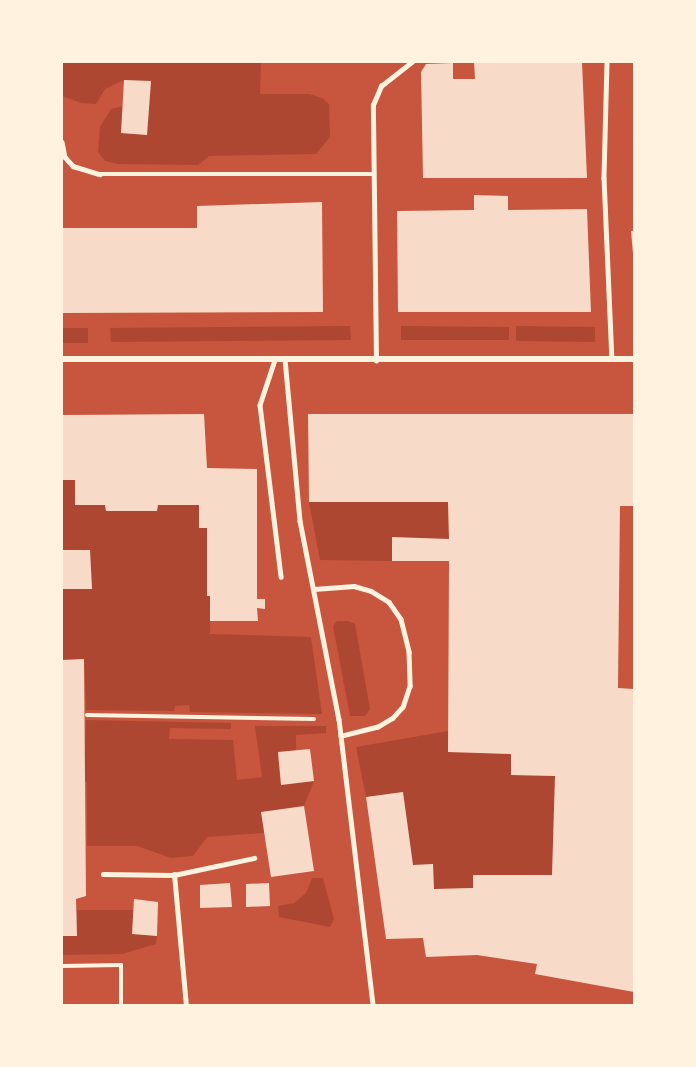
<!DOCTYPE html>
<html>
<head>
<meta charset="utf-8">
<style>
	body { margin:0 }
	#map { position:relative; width:696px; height:1067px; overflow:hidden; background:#c8553d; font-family:Cabin,sans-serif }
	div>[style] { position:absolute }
	.green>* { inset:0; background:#ae4732 }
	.building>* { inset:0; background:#f7dbc8 }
	.path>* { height:4px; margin:-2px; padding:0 2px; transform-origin:2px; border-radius:2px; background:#fff3e0 }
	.service>* { height:4.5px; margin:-2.25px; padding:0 2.25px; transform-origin:2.25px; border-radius:2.25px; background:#fff3e0 }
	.minor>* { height:6px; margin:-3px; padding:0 3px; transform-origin:3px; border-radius:3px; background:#fff3e0 }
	span { translate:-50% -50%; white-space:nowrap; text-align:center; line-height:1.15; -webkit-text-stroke:4.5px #fff3e0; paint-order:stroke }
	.frame { position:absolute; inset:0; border:63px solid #fff3e0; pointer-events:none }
</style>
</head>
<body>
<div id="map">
	<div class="green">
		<div style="clip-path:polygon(62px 62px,261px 62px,260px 94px,309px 94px,322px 98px,329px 104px,330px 137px,316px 154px,209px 156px,198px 165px,118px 164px,105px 161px,98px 152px,100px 127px,111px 109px,123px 106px,121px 133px,147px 135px,151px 82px,124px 80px,105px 89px,96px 104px,81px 103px,62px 96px)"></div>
		<div style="clip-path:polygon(350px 326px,351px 340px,111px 342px,110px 328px)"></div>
		<div style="clip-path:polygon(401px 326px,509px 327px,509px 340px,401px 340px)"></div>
		<div style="clip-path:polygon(516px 326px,595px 327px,595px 342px,516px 341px)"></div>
		<div style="clip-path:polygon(62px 328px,88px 328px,88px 343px,62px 343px)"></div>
		<div style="clip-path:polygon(62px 480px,75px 480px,75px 505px,105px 505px,106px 511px,157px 511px,158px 505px,199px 505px,199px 528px,207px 528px,207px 595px,210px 596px,210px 634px,311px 637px,322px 714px,190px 712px,189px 705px,175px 706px,174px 711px,86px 710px,84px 659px,62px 660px,62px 589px,92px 589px,90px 550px,62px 550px)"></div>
		<div style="clip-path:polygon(309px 502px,448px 502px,449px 539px,392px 561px,320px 560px)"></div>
		<div style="clip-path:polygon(337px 621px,348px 621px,355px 624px,370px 709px,365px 716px,350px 716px,333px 626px)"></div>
		<div style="clip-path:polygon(86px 720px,231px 723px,231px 729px,170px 728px,169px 739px,233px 740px,237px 780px,262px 777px,255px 726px,326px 726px,326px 733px,296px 735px,296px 750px,278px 753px,281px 785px,314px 781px,304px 806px,265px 833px,207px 837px,193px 856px,171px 858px,137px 846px,87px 846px,87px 782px,84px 781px)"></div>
		<div style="clip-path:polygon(448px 731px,448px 752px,511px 754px,511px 775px,555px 776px,552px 875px,473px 875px,473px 888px,434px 889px,433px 865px,413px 865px,403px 793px,366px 797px,356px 747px)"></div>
		<div style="clip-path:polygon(312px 878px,323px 878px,334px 919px,330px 927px,279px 917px,278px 906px,294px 903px,306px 893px)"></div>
		<div style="clip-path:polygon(77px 910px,134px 910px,133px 934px,157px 936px,156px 944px,122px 954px,62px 955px,62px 936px,77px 936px)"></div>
	</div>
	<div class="building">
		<div style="clip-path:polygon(474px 62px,582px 62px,587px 178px,423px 178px,421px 72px,426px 64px,453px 63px,453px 79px,475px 79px)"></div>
		<div style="clip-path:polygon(124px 80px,151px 81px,147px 135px,121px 133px)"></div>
		<div style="clip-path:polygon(474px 195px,508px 196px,508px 210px,587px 209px,591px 312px,398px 312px,397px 211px,474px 210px)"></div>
		<div style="clip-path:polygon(322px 202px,323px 312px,62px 313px,62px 228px,197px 228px,197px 206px)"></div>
		<div style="clip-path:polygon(631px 231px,634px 231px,634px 253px,633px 254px)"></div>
		<div style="clip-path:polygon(204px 414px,207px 468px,257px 469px,257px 599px,265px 599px,265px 609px,257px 608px,258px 621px,210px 621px,210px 596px,207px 596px,207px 528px,199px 528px,199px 505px,158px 505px,157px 511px,106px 511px,105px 505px,75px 505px,75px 480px,62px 480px,62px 415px)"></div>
		<div style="clip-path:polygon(308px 414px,634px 414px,634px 506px,620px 506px,618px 688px,634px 689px,634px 992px,535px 974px,537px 964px,477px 955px,426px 957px,423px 938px,386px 939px,366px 797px,403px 792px,413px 865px,433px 864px,434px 889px,473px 888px,473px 875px,552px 875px,555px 776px,511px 775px,511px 754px,448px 752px,449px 561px,392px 561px,392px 537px,449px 539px,448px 502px,309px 502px)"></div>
		<div style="clip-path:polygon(62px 550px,90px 550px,92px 589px,62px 589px)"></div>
		<div style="clip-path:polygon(84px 659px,86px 896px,76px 899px,77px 936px,62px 936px,62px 660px)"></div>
		<div style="clip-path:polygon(310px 749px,314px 781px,281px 785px,278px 752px)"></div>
		<div style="clip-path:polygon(304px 806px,314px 871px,271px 877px,261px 812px)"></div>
		<div style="clip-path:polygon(230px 883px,232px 907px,200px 908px,200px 885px)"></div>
		<div style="clip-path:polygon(269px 883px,270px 906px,246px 907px,246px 884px)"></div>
		<div style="clip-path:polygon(134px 899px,158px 902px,157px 936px,132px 934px)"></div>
	</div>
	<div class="path">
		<div style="left:87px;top:715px;width:227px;rotate:1deg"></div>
		<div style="left:62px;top:966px;width:59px;rotate:-1deg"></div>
		<div style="left:121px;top:965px;width:41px;rotate:90deg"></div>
	</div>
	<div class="service">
		<div style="left:607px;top:62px;width:116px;rotate:91.5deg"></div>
		<div style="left:604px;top:178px;width:181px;rotate:87.5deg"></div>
		<div style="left:62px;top:142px;width:15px;rotate:79deg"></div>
		<div style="left:65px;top:157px;width:12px;rotate:48deg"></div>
		<div style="left:73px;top:166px;width:28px;rotate:17deg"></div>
		<div style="left:100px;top:174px;width:274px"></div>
		<div style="left:285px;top:359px;width:163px;rotate:84.7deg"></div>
		<div style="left:300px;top:521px;width:202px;rotate:78.9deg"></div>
		<div style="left:339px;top:719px;width:289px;rotate:83.2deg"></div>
		<div style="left:275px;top:360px;width:47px;rotate:108.4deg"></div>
		<div style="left:260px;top:405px;width:173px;rotate:83deg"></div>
		<div style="left:376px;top:361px;width:256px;rotate:-90.7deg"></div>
		<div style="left:373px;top:105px;width:21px;rotate:-67deg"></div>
		<div style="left:381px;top:86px;width:39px;rotate:-38deg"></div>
		<div style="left:314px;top:589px;width:40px;rotate:-4.3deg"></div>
		<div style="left:354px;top:586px;width:18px;rotate:16deg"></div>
		<div style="left:371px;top:591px;width:21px;rotate:31deg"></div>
		<div style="left:389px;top:602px;width:21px;rotate:55deg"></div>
		<div style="left:401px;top:619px;width:34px;rotate:76deg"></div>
		<div style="left:409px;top:652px;width:34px;rotate:88deg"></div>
		<div style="left:410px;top:686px;width:22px;rotate:108deg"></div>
		<div style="left:403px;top:707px;width:15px;rotate:132deg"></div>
		<div style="left:393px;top:718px;width:17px;rotate:149deg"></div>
		<div style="left:378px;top:727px;width:38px;rotate:166deg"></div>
		<div style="left:103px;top:874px;width:71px;rotate:0.8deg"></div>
		<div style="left:186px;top:1006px;width:132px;rotate:-95.2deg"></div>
		<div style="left:174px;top:875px;width:82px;rotate:-12deg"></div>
	</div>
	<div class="minor">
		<div style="left:62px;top:359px;width:572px"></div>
	</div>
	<div class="frame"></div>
</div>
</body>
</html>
